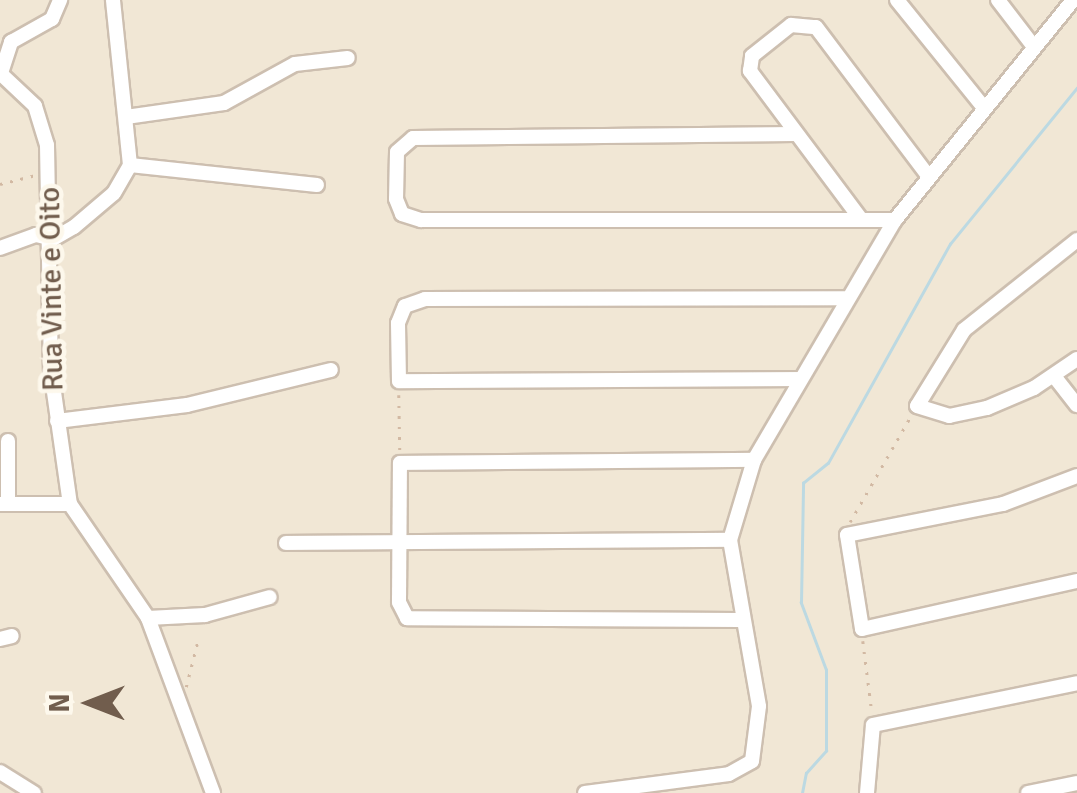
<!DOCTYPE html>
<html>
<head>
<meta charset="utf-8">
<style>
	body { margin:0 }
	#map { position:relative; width:1077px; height:793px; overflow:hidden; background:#faf4e6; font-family:Signika,sans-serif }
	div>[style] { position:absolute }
	.residential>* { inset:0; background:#f1e7d5 }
	.stream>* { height:2.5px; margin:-1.25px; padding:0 1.25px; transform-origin:1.25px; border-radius:1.25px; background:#bcd9e2 }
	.path>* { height:2.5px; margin-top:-1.25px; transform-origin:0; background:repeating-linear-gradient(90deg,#d2b9a3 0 2.5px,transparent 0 10.5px) }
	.roads { filter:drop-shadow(2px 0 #cdbfb0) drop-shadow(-2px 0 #cdbfb0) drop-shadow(0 2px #cdbfb0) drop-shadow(0 -2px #cdbfb0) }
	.minor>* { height:14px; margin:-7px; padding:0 7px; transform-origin:7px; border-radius:7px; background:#fff }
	span { translate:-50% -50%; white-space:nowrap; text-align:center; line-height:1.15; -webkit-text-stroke:9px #fdf8ec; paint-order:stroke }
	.street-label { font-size:30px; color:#715d4d }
	.north { position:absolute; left:40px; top:653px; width:100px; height:100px; -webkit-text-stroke:8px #fdf8ec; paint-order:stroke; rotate:270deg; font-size:28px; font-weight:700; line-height:40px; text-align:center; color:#715d4d }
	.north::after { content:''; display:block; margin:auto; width:35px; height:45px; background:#715d4d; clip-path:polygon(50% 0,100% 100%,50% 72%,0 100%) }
</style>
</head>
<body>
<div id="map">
	<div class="residential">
		<div style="clip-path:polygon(0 0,1077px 0,1077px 793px,0 793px)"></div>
	</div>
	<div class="stream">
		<div style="left:802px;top:793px;width:20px;rotate:-79deg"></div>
		<div style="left:806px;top:773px;width:30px;rotate:-48deg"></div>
		<div style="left:826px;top:751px;width:81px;rotate:-90deg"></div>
		<div style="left:826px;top:670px;width:72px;rotate:-110.5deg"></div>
		<div style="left:801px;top:603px;width:120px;rotate:-89deg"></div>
		<div style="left:803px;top:483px;width:32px;rotate:-39deg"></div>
		<div style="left:828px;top:463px;width:251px;rotate:-60.9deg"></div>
		<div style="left:950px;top:244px;width:201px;rotate:-50.9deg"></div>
	</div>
	<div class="path">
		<div style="left:0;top:184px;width:38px;rotate:-14deg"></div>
		<div style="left:399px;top:395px;width:57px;rotate:89deg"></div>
		<div style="left:850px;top:522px;width:122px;rotate:-60.1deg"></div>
		<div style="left:863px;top:641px;width:72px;rotate:82.8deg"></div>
		<div style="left:186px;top:687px;width:49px;rotate:-75.7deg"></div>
	</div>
	<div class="roads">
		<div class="minor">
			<div style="left:897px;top:0;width:139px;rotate:51.1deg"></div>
			<div style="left:998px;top:0;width:59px;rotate:52.5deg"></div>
			<div style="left:0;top:73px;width:48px;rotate:43.3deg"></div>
			<div style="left:35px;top:106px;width:41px;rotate:72.9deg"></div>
			<div style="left:47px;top:145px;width:226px;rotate:89deg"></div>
			<div style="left:51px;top:371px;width:134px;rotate:81.9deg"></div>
			<div style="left:70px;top:504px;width:138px;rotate:55.6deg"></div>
			<div style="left:148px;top:618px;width:187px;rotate:69.6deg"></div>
			<div style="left:1px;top:73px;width:33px;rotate:-72deg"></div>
			<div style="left:11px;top:42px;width:47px;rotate:-29.3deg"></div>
			<div style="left:52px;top:19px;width:21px;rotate:-67deg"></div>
			<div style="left:126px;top:117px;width:99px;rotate:-8.1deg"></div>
			<div style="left:224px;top:103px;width:81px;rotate:-28.8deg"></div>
			<div style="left:295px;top:64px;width:53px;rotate:-6.5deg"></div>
			<div style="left:795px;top:134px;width:382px;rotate:179.4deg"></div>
			<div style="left:413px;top:138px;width:21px;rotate:139deg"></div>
			<div style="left:397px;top:152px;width:47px;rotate:91.2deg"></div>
			<div style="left:396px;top:199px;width:16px;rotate:68deg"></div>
			<div style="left:402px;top:214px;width:20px;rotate:18deg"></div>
			<div style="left:421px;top:220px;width:474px"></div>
			<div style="left:130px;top:165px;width:188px;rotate:6.1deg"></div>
			<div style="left:860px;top:218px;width:184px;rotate:-126.8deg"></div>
			<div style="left:750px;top:71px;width:15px;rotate:-82deg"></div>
			<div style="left:752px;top:56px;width:50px;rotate:-38.5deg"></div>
			<div style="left:791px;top:25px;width:25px;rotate:5deg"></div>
			<div style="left:816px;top:27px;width:188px;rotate:53deg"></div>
			<div style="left:1077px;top:240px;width:144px;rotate:141.5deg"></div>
			<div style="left:964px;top:330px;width:89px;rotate:121.7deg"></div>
			<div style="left:917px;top:406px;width:34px;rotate:17deg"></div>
			<div style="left:949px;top:416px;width:39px;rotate:-12deg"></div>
			<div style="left:987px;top:408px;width:51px;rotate:-23.1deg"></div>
			<div style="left:1034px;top:388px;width:52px;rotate:-34deg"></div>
			<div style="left:0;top:248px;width:38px;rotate:-20deg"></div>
			<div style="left:36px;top:235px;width:17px;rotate:13deg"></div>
			<div style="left:53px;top:239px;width:24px;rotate:-30deg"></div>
			<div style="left:74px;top:227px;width:52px;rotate:-40.4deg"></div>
			<div style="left:114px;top:193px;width:32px;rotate:-60deg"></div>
			<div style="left:130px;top:165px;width:166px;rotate:-95.9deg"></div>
			<div style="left:1054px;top:376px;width:37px;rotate:52deg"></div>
			<div style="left:799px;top:379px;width:400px;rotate:179.7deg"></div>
			<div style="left:399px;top:381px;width:58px;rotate:-91deg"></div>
			<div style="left:398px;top:323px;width:18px;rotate:-68deg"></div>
			<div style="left:405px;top:306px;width:21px;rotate:-19deg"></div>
			<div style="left:425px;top:299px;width:419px;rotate:-0.1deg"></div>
			<div style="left:57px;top:421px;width:131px;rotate:-7deg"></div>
			<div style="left:187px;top:405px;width:148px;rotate:-13.7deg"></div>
			<div style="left:1077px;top:476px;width:79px;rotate:159.3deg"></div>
			<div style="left:1003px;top:504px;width:159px;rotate:168.8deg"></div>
			<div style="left:847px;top:535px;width:95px;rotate:80.9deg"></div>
			<div style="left:862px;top:629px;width:220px;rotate:-12.6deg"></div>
			<div style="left:0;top:504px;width:70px"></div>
			<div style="left:8px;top:504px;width:63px;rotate:-90deg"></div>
			<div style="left:286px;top:543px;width:444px;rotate:-0.4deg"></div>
			<div style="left:148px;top:618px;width:57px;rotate:-3deg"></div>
			<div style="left:205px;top:615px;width:67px;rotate:-15.5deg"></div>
			<div style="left:740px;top:620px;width:333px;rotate:-179.7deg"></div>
			<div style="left:407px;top:618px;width:18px;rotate:-117deg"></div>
			<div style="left:399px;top:602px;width:139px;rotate:-89.6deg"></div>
			<div style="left:400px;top:463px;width:354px;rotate:-0.5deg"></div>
			<div style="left:0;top:639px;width:12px;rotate:-14deg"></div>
			<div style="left:0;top:772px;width:40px;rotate:32deg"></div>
			<div style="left:585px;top:793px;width:145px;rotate:-7.5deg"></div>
			<div style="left:729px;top:774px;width:26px;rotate:-29deg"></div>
			<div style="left:752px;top:761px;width:55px;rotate:-82.7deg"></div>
			<div style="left:759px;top:706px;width:169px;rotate:-99.9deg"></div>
			<div style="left:730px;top:540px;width:84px;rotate:-73.3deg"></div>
			<div style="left:754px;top:460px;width:278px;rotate:-59.6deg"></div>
			<div style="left:895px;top:220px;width:283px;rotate:-51deg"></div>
			<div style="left:867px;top:793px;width:68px;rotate:-85deg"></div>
			<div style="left:873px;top:725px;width:208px;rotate:-11.6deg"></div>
			<div style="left:1028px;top:793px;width:50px;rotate:-11.5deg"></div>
		</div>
	</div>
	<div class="street-label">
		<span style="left:52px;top:289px;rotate:-91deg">Rua Vinte e Oito</span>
	</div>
	<div class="north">N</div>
</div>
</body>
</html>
